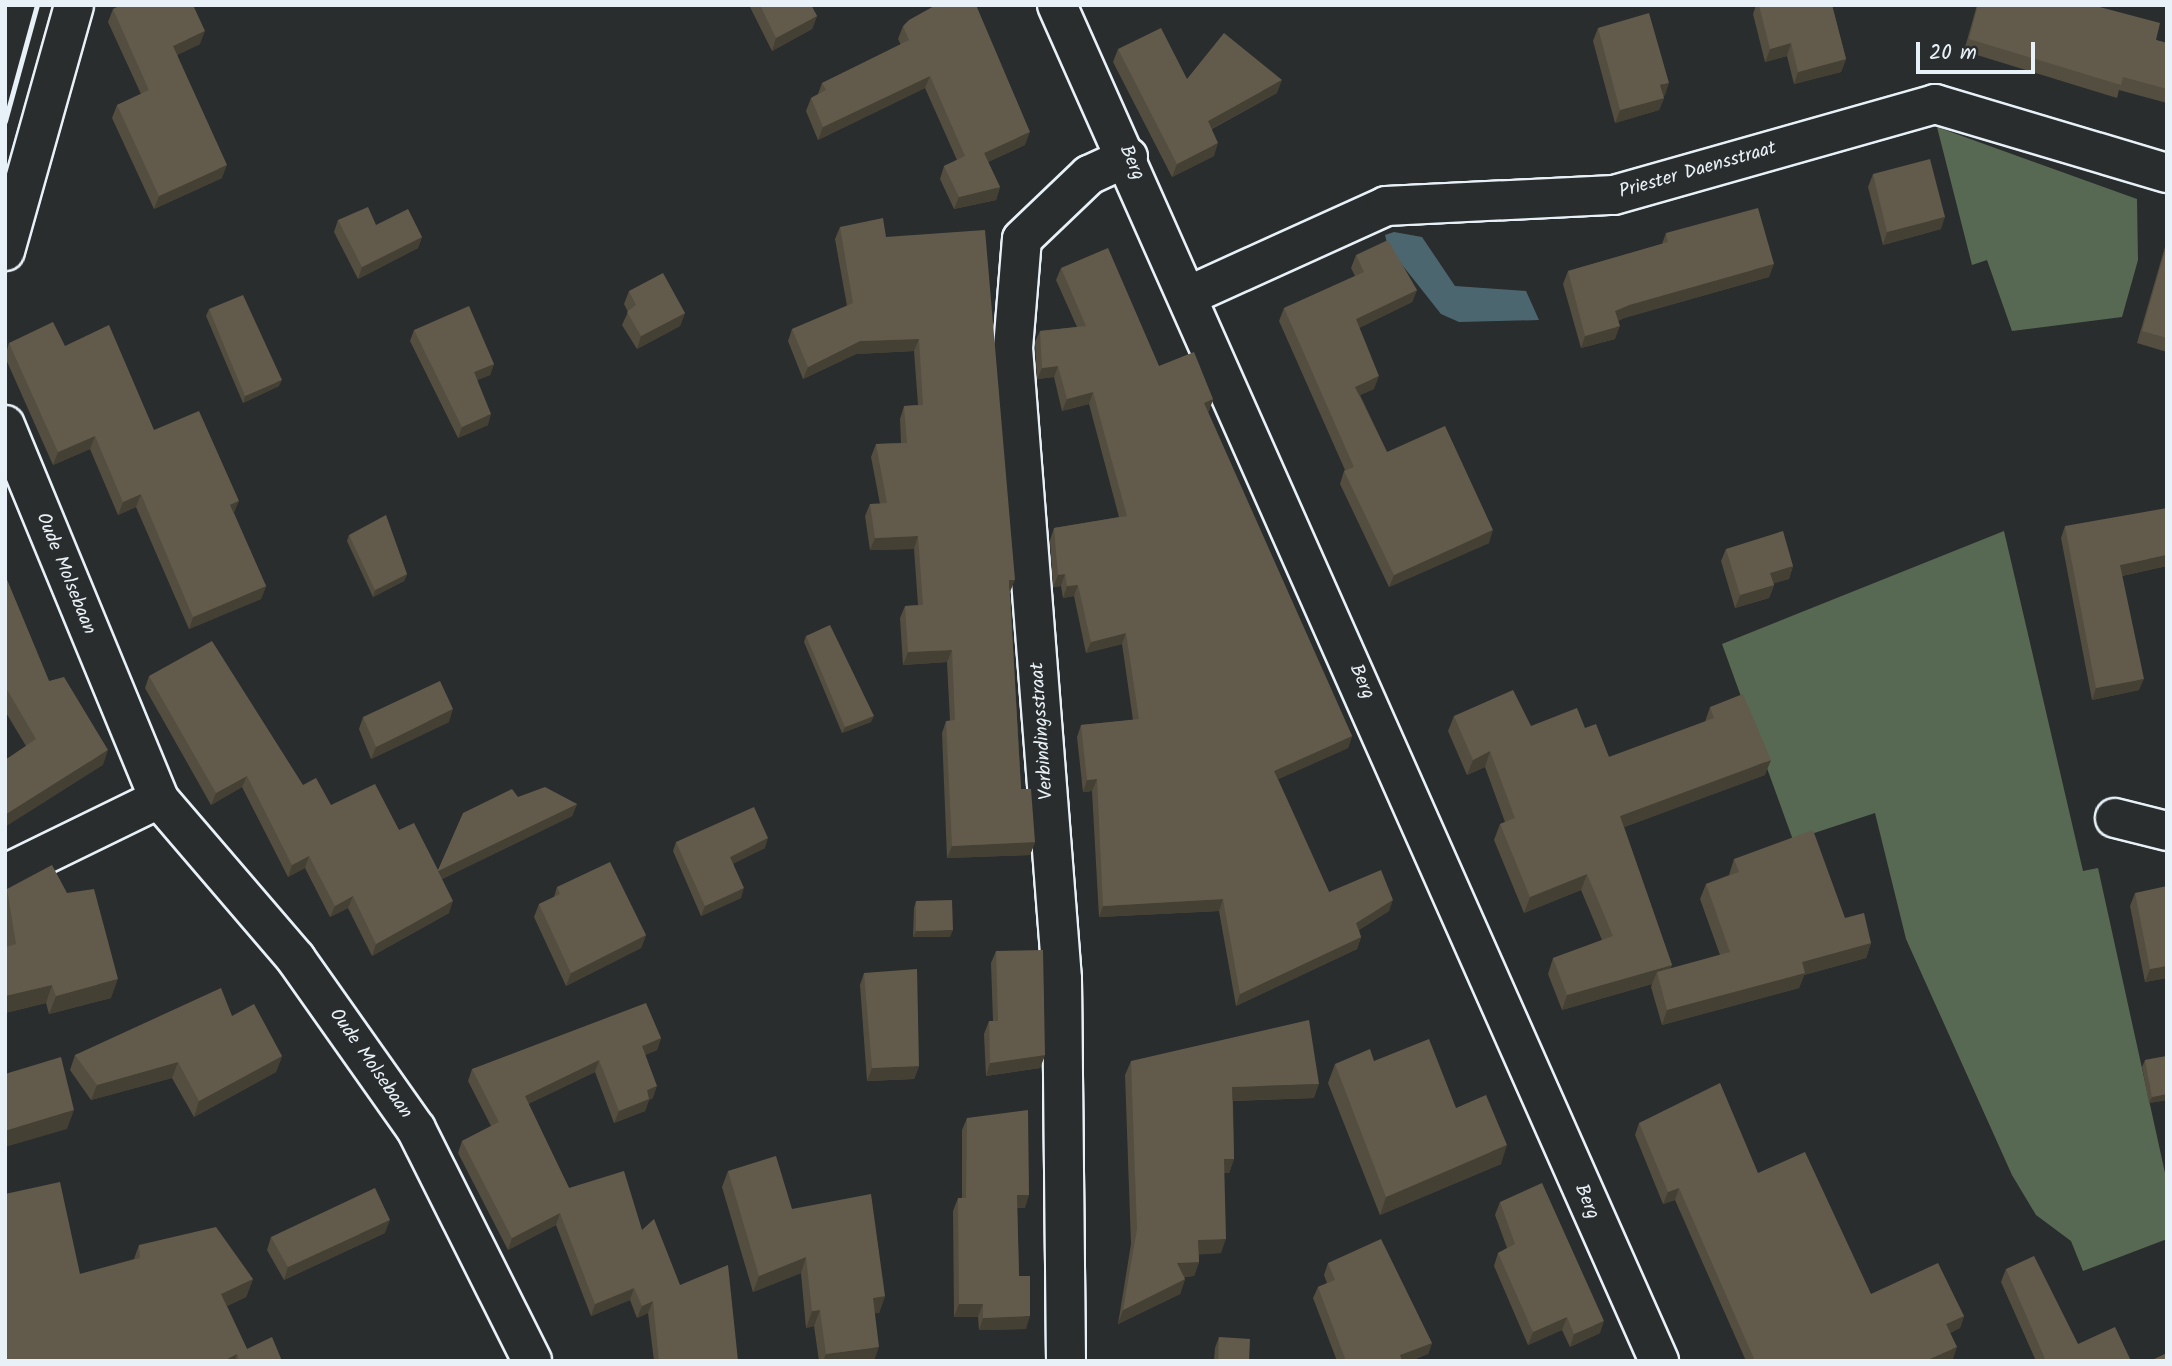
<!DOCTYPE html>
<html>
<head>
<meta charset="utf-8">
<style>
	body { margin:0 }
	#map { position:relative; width:2172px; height:1366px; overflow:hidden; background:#2a2d2e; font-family:Kalam,sans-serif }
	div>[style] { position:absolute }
	.green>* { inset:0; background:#586953 }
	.water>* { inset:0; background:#4c6670 }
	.roads { filter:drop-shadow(2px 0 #e8f1f8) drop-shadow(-2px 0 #e8f1f8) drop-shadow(0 2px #e8f1f8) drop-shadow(0 -2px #e8f1f8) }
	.minor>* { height:38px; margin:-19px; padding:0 19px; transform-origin:19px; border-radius:19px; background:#2a2d2e }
	.rail>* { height:5px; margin:-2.5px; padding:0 2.5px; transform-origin:2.5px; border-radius:2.5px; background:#e8f1f8 }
	.wall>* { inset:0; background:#544e40 }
	.shaded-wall>* { inset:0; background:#454034 }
	.building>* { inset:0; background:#625b4b }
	span { translate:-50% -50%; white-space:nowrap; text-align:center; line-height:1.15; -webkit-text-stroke:6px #2a2d2e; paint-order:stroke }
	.street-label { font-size:19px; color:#e8f1f8 }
	.frame { position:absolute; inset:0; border:7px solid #e8f1f8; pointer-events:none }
	.scale { position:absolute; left:1916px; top:42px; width:119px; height:32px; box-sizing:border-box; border:4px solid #e8f1f8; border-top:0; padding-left:9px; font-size:21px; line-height:24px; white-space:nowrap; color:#e8f1f8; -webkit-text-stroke:5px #2a2d2e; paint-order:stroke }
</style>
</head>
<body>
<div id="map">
	<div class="green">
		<div style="clip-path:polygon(1937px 127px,2137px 199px,2138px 260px,2122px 317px,2012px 331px,1987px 260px,1972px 265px)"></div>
		<div style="clip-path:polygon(2004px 531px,2083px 871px,2098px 868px,2167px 1182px,2167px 1239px,2083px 1271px,2071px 1241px,2036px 1215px,2012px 1175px,1906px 939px,1875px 813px,1793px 840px,1722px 644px)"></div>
	</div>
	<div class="water">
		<div style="clip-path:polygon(1394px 232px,1422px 237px,1455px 286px,1526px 291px,1539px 320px,1459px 322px,1441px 314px,1388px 247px,1385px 235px)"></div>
	</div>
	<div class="roads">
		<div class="minor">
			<div style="left:1057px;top:5px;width:1484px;rotate:66.06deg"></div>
			<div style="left:5px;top:251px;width:255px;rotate:-74.3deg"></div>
			<div style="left:1190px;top:295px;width:215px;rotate:-24.4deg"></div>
			<div style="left:1386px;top:206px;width:228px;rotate:-2.8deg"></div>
			<div style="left:1614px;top:195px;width:334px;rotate:-15.8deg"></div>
			<div style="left:1935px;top:104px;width:242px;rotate:16.6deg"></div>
			<div style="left:5px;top:425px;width:404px;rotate:67.6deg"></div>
			<div style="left:159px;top:799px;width:211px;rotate:49.4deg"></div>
			<div style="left:296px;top:959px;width:208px;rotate:54.8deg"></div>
			<div style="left:416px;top:1129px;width:259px;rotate:63.4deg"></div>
			<div style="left:2115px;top:818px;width:54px;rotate:14deg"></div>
			<div style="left:5px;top:874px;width:171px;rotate:-26deg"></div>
			<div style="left:1066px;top:1361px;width:382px;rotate:-90.6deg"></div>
			<div style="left:1062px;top:979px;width:633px;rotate:-94.44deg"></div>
			<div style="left:1013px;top:348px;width:109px;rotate:-85.3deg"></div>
			<div style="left:1022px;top:239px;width:93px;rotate:-43.7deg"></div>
			<div style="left:1089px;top:175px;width:43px;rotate:-24.8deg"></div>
		</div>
	</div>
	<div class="rail">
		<div style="left:5px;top:121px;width:120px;rotate:-74.6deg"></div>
	</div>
	<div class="wall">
		<div style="clip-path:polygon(750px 5px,811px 5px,817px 16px,812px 29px,772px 51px,750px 7px)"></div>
		<div style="clip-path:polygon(1756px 5px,1832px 5px,1846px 59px,1841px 72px,1794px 84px,1787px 56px,1765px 62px,1753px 14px)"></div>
		<div style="clip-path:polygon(1977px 5px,2092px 5px,2156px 40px,2167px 43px,2167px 103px,2119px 90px,2117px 98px,1964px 51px)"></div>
		<div style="clip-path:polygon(113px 9px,200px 44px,177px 55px,222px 178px,154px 209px,112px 118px,117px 105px,141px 94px,108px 22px)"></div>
		<div style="clip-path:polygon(903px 26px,1025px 145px,988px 162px,1000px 187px,996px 200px,954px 209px,940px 179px,944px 166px,957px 160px,925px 88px,818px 140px,806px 111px,811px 98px,818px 94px,822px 83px,901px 45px,898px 39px)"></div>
		<div style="clip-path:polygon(1598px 28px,1665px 95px,1663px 96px,1664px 98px,1659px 110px,1615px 123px,1593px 41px)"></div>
		<div style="clip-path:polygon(1118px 49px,1187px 79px,1277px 93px,1212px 129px,1214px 156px,1172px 177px,1113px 62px)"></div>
		<div style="clip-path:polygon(1873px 174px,1941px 229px,1883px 245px,1868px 187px)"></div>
		<div style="clip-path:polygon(338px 220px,376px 225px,422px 237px,418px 248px,358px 279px,334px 232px)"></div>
		<div style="clip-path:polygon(840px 227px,886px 237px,1010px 592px,1021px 789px,1035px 842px,1030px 855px,947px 858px,942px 733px,946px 721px,950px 721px,947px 662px,903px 665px,900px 618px,905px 606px,918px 605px,914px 549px,870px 550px,865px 516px,870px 504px,880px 504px,871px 457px,876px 444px,901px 443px,900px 419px,904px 406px,918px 405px,914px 351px,856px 354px,803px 379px,788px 341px,792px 329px,847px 306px,835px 239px)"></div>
		<div style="clip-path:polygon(1666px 233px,1769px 277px,1624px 318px,1618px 321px,1615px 339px,1581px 348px,1563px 284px,1568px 271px,1662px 244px)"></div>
		<div style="clip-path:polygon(2167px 240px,2167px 352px,2137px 343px)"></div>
		<div style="clip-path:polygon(1356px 255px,1417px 290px,1412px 302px,1359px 328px,1374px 389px,1360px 395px,1387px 452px,1489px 543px,1389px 587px,1340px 484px,1344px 471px,1345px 470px,1279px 321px,1284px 308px,1355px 276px,1351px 268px)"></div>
		<div style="clip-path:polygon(1061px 268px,1159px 366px,1213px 399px,1209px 411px,1208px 412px,1352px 736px,1348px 748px,1278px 779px,1329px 892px,1389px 911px,1359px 930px,1361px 937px,1357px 949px,1236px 1006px,1219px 911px,1099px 917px,1092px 791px,1083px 792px,1077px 737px,1081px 725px,1133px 720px,1122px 644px,1086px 653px,1074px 596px,1063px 598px,1061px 586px,1053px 587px,1050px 540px,1054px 528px,1119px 517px,1089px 404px,1062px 411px,1054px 377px,1037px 379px,1035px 342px,1040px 331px,1077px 327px,1056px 280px)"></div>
		<div style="clip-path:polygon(629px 291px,685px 313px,680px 326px,637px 349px,622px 325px,628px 312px,624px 304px)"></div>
		<div style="clip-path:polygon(209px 309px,279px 386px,243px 403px,206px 316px)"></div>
		<div style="clip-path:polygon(414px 330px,494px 364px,490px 375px,477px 380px,488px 425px,458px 438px,410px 341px)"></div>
		<div style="clip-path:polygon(9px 343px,65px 346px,154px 430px,234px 513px,266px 586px,261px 599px,189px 629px,136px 507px,118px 515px,90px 449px,53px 465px,5px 357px)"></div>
		<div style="clip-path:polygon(2065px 526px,2167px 566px,2122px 576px,2139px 690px,2092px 700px,2061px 538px)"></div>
		<div style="clip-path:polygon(349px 535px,407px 574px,404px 581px,373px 597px,347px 541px)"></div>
		<div style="clip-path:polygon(1726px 549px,1793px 566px,1789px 579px,1773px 583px,1774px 585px,1769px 598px,1735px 608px,1721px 561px)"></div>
		<div style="clip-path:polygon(5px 575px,49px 681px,103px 765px,26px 746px,5px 711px)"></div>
		<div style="clip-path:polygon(806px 636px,871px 722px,842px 733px,804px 642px)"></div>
		<div style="clip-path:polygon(149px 676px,303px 785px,331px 805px,399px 830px,438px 870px,518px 797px,577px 804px,572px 816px,442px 879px,449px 913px,372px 956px,348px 908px,330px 917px,305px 868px,288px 877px,242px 787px,211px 805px,145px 688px)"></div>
		<div style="clip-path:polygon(1710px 707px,1765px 775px,1624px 827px,1672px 965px,1670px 969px,1720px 955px,1700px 899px,1706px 884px,1729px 875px,1734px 859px,1845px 918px,1871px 943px,1866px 958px,1804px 975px,1799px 988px,1662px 1025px,1651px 987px,1652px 984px,1562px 1010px,1548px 974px,1553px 958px,1602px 940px,1581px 890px,1524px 913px,1494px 840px,1500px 824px,1505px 822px,1485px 767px,1467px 775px,1448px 731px,1454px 716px,1531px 726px,1585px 728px,1609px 757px,1705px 722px)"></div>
		<div style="clip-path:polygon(363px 717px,449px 722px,371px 759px,359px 729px)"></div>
		<div style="clip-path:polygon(676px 842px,765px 848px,733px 863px,741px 898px,701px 916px,673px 851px)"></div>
		<div style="clip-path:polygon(557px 887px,646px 935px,641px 948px,566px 986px,534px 917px,539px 904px,554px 897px)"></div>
		<div style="clip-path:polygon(7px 889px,111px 998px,49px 1014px,46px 1003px,5px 1013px,5px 947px,7px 946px,5px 938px,5px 894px)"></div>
		<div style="clip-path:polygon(2135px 893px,2167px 978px,2145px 982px,2130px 906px)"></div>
		<div style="clip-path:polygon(916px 901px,950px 937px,913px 937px,914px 908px)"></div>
		<div style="clip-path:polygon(996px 951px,1045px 1055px,1040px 1068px,986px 1076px,984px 1034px,989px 1021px,993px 1021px,991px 963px)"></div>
		<div style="clip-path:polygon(864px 973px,919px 1066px,914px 1079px,867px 1081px,860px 985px)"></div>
		<div style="clip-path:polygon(232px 1016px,282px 1056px,276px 1072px,194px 1117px,172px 1078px,91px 1100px,70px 1070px,75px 1055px)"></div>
		<div style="clip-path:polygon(661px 1038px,657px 1050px,645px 1055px,653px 1098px,649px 1100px,645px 1111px,614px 1123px,595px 1072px,528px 1104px,569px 1188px,642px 1230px,680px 1285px,738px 1361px,654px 1361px,648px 1313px,637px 1318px,630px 1300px,591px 1316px,556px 1225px,508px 1250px,458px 1153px,462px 1141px,491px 1126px,468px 1081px,472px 1069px)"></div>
		<div style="clip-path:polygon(2167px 1056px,2167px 1100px,2149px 1103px,2142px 1067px,2145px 1060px)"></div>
		<div style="clip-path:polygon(1131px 1061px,1314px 1098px,1233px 1101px,1234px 1159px,1229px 1173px,1224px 1173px,1221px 1253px,1199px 1254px,1199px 1262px,1194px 1276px,1184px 1277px,1185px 1279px,1180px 1294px,1118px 1324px,1131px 1244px,1125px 1075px)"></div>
		<div style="clip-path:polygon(1374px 1061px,1456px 1108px,1501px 1164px,1380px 1215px,1328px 1083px,1335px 1064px)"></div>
		<div style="clip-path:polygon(967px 1118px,1025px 1208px,1017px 1208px,1019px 1276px,1026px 1329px,979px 1330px,978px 1317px,954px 1317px,953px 1211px,958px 1198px,962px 1198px,962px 1130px)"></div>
		<div style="clip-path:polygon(1639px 1123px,1758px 1173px,1871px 1294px,1964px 1316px,1960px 1328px,1950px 1333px,1953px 1359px,1949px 1361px,1746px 1361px,1675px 1200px,1663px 1204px,1635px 1135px)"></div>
		<div style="clip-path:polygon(728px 1171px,792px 1209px,885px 1296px,879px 1313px,875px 1313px,874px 1361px,819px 1361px,814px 1326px,806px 1328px,801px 1273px,753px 1292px,722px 1187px)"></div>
		<div style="clip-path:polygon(1500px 1202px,1600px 1333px,1570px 1347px,1562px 1330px,1528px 1345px,1494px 1266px,1498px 1253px,1507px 1248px,1495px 1215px)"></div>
		<div style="clip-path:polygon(385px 1233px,284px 1280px,267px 1250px,271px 1237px)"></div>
		<div style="clip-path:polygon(139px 1245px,253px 1279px,246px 1297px,227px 1306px,247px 1349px,282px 1361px,5px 1361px,80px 1274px,134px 1259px)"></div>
		<div style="clip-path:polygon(1328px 1263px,1432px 1343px,1428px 1354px,1410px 1361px,1337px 1361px,1313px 1298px,1318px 1287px,1327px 1283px,1324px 1275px)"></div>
		<div style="clip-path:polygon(2006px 1269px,2078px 1344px,2131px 1361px,2036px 1361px,2001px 1282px)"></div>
		<div style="clip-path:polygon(1219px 1337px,1249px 1361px,1214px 1361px,1215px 1348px)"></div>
	</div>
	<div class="shaded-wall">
		<div style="clip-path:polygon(817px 16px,812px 29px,772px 51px,776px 38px)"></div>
		<div style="clip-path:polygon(205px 31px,200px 44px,168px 59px,173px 46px)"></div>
		<div style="clip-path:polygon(1791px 43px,1787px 56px,1765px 62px,1770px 49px)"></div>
		<div style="clip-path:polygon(1846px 59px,1841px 72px,1794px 84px,1798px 72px)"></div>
		<div style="clip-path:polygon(930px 76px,925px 88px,818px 140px,823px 127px)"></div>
		<div style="clip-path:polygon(1282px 80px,1277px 93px,1203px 133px,1208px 121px)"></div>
		<div style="clip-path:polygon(1669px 83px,1665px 95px,1656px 98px,1660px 85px)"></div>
		<div style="clip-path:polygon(1664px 98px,1659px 110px,1615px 123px,1620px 110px)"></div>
		<div style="clip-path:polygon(1030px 132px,1025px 145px,979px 166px,984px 153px)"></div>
		<div style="clip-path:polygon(1218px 143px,1214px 156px,1172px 177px,1177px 164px)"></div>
		<div style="clip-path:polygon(227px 165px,222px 178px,154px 209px,159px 196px)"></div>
		<div style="clip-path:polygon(1000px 187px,996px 200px,954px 209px,959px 197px)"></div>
		<div style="clip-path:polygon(1945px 217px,1941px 229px,1883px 245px,1887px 232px)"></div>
		<div style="clip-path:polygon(422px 237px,418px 248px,358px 279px,362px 267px)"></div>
		<div style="clip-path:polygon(1774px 264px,1769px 277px,1624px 318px,1611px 324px,1615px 311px,1629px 305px)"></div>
		<div style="clip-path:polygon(1417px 290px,1412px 302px,1351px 332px,1356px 319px)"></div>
		<div style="clip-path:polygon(685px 313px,680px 326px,637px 349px,641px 336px)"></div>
		<div style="clip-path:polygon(1620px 326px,1615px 339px,1581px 348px,1585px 336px)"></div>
		<div style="clip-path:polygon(919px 339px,914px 351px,856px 354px,803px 379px,808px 367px,860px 341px)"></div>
		<div style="clip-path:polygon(494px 364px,490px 375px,470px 383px,474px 372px)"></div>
		<div style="clip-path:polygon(1058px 366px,1054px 377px,1037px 379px,1042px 368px)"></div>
		<div style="clip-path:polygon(1379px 376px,1374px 389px,1351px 399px,1355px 387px)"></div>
		<div style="clip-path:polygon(282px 380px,279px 386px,243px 403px,245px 396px)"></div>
		<div style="clip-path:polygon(1093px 392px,1089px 404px,1062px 411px,1067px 399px)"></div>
		<div style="clip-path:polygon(1213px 399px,1209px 411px,1200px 415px,1204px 403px)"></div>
		<div style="clip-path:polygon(491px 414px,488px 425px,458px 438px,462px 427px)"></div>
		<div style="clip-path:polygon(95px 436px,90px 449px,53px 465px,58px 452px)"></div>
		<div style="clip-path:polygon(141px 494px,136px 507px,118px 515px,123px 502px)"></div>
		<div style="clip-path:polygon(239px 501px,234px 513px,225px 517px,230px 505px)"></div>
		<div style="clip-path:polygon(1493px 530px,1489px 543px,1389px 587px,1394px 575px)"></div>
		<div style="clip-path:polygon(918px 536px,914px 549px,870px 550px,875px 538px)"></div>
		<div style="clip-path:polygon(2167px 555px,2167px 566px,2116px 577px,2120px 565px)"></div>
		<div style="clip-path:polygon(1793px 566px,1789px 579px,1765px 586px,1770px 573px)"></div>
		<div style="clip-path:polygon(407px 574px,404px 581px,373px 597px,375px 590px)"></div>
		<div style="clip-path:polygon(1065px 574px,1061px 586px,1053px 587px,1058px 575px)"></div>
		<div style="clip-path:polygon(1009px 580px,1015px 580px,1010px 592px)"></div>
		<div style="clip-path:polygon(1078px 585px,1074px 596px,1063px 598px,1067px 586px)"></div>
		<div style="clip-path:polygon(1774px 585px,1769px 598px,1735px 608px,1740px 595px)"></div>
		<div style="clip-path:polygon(266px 586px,261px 599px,189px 629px,193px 617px)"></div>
		<div style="clip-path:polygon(1126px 633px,1122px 644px,1086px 653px,1091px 642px)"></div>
		<div style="clip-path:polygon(952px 650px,947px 662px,903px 665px,908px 652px)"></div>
		<div style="clip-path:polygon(2144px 679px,2139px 690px,2092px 700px,2096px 688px)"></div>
		<div style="clip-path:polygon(453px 709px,449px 722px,371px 759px,376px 747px)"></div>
		<div style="clip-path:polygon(874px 716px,871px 722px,842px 733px,845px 727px)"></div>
		<div style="clip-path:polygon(1352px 736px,1348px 748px,1270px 783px,1274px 771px)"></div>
		<div style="clip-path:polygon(108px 750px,103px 765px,5px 827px,5px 815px)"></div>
		<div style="clip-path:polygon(1490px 751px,1485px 767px,1467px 775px,1473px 760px)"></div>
		<div style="clip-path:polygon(1771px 760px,1765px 775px,1614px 831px,1620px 816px)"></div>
		<div style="clip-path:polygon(247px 776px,242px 787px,211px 805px,216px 793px)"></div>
		<div style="clip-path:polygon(1097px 779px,1092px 791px,1083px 792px,1087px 780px)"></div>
		<div style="clip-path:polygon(577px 804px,572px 816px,434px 883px,438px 871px)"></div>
		<div style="clip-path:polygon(768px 838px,765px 848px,727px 867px,730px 857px)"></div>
		<div style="clip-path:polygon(1035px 842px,1030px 855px,947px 858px,952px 846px)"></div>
		<div style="clip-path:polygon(309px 856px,305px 868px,288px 877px,292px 865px)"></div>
		<div style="clip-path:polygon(1587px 874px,1581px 890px,1524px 913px,1530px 897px)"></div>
		<div style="clip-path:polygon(744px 888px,741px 898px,701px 916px,705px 906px)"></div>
		<div style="clip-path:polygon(353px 896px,348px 908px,330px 917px,335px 906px)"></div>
		<div style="clip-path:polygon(1223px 899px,1219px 911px,1099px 917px,1103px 906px)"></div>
		<div style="clip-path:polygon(1393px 900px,1389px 911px,1352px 934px,1356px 923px)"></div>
		<div style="clip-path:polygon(453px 901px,449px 913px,372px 956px,376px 944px)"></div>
		<div style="clip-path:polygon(953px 930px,950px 937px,913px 937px,916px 931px)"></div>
		<div style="clip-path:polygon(646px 935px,641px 948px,566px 986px,571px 973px)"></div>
		<div style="clip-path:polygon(1361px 937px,1357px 949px,1236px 1006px,1240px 994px)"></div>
		<div style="clip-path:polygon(1871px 943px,1866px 958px,1804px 975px,1799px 988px,1662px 1025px,1667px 1010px,1802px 962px)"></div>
		<div style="clip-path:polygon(1672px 965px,1666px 980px,1657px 972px,1652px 984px,1562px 1010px,1567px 995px)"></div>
		<div style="clip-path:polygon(2167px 966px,2167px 978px,2145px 982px,2150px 969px)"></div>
		<div style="clip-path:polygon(118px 979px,111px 998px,49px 1014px,56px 996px)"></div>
		<div style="clip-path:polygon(52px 985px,46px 1003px,5px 1013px,5px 996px)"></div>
		<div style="clip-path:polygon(661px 1038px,657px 1050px,638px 1058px,642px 1046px)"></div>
		<div style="clip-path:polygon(1045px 1055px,1040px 1068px,986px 1076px,990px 1063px)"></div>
		<div style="clip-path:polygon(282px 1056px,276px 1072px,194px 1117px,199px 1101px)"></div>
		<div style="clip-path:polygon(599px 1060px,595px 1072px,520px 1108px,525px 1096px)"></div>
		<div style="clip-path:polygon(178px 1062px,172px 1078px,91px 1100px,97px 1085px)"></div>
		<div style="clip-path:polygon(919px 1066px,914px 1079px,867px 1081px,872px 1068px)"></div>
		<div style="clip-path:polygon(1319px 1084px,1314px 1098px,1227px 1101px,1232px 1087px)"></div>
		<div style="clip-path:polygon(657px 1086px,653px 1098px,649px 1100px,645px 1111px,614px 1123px,619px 1111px,647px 1090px)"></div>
		<div style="clip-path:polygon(2167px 1094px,2167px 1100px,2149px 1103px,2152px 1097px)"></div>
		<div style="clip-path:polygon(74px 1110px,67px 1129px,5px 1147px,5px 1131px)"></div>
		<div style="clip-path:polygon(1507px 1145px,1501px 1164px,1380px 1215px,1386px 1197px)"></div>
		<div style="clip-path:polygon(1224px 1159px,1234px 1159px,1229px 1173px,1219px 1173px)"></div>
		<div style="clip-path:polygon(1679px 1188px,1675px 1200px,1663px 1204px,1668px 1192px)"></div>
		<div style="clip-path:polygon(1017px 1195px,1029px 1195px,1025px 1208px,1012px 1208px)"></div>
		<div style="clip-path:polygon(560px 1213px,556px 1225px,508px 1250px,512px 1238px)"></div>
		<div style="clip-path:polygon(390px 1220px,385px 1233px,284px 1280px,288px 1267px)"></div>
		<div style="clip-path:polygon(1226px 1239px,1221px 1253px,1193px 1255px,1198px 1240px)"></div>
		<div style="clip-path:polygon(806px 1257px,801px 1273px,753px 1292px,759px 1276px)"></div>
		<div style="clip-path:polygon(1199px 1262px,1194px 1276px,1172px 1277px,1177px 1263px)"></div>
		<div style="clip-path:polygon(253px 1279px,246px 1297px,214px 1312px,221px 1294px)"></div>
		<div style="clip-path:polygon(1185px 1279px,1180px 1294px,1118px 1324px,1123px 1310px)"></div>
		<div style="clip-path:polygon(634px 1288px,630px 1300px,591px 1316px,595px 1304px)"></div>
		<div style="clip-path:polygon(885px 1296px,879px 1313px,867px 1314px,873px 1298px)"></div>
		<div style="clip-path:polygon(653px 1301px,648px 1313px,637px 1318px,642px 1306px)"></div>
		<div style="clip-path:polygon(959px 1304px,983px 1304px,978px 1317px,954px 1317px)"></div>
		<div style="clip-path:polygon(820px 1310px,814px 1326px,806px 1328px,812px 1311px)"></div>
		<div style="clip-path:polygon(1030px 1316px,1026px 1329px,979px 1330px,983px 1318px)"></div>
		<div style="clip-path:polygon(1964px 1316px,1960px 1328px,1942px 1336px,1946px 1324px)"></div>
		<div style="clip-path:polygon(1567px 1317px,1562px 1330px,1528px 1345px,1533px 1332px)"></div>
		<div style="clip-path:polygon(1604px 1321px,1600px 1333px,1570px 1347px,1574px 1334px)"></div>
		<div style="clip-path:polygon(1432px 1343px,1428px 1354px,1410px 1361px,1398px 1361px,1400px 1355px)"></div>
		<div style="clip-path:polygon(879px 1347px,874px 1361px,823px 1361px,826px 1354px)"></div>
		<div style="clip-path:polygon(1957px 1347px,1953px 1359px,1949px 1361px,1925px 1361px)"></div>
		<div style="clip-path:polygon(237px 1354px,235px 1361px,223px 1361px)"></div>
	</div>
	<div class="building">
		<div style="clip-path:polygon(121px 5px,193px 5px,205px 31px,173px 46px,227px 165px,159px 196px,117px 105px,149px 90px,113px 9px)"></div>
		<div style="clip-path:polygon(760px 5px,811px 5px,817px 16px,776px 38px)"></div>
		<div style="clip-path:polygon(936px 5px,976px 5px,1030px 132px,984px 153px,1000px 187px,959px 197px,944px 166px,965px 156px,930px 76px,823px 127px,811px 98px,826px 90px,822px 83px,909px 40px,903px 26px,909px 20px)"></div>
		<div style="clip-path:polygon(1759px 5px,1832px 5px,1846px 59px,1798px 72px,1791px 43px,1770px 49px)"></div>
		<div style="clip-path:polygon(1978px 5px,2092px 5px,2160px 23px,2156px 40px,2167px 43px,2167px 89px,2123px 77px,2121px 85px,1969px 39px)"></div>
		<div style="clip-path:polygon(1649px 13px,1669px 83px,1660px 85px,1664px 98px,1620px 110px,1598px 28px)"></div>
		<div style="clip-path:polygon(1161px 28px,1187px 79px,1224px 33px,1282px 80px,1208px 121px,1218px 143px,1177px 164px,1118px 49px)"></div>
		<div style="clip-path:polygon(1930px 159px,1945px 217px,1887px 232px,1873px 174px)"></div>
		<div style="clip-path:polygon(368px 207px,376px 225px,408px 209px,422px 237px,362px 267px,338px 220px)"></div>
		<div style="clip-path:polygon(1758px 208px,1774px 264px,1629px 305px,1615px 311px,1620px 326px,1585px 336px,1568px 271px,1668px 242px,1666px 233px)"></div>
		<div style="clip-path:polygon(883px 218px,886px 237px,985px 230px,1015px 580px,1009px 580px,1021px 789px,1031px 789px,1035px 842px,952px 846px,946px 721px,955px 720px,952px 650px,908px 652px,905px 606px,923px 605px,918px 536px,875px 538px,870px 504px,887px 503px,876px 444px,907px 443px,904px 406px,923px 405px,919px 339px,860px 341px,808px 367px,792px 329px,853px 303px,840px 227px)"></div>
		<div style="clip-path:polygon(1388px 240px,1417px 290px,1356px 319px,1379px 376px,1355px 387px,1387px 452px,1445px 426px,1493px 530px,1394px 575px,1344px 471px,1354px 467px,1284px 308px,1364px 272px,1356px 255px)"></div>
		<div style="clip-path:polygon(2167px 244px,2167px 338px,2142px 331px)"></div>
		<div style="clip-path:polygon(1108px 248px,1159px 366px,1194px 352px,1213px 399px,1204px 403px,1352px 736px,1274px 771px,1329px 892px,1381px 870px,1393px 900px,1356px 923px,1361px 937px,1240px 994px,1223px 899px,1103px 906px,1097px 779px,1087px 780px,1081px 725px,1139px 719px,1126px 633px,1091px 642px,1078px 585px,1067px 586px,1065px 574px,1058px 575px,1054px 528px,1127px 516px,1093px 392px,1067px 399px,1058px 366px,1042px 368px,1040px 331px,1086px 326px,1061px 268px)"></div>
		<div style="clip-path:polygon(663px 273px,685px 313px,641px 336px,627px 312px,636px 305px,629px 291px)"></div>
		<div style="clip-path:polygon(243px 295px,282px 380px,245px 396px,209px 309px)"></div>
		<div style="clip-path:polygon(469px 306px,494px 364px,474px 372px,491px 414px,462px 427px,414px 330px)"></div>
		<div style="clip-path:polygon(53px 322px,65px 346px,109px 325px,154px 430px,199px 411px,239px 501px,230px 505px,266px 586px,193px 617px,141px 494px,123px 502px,95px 436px,58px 452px,9px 343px)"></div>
		<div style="clip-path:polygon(2167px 508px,2167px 555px,2120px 565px,2144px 679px,2096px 688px,2065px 526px)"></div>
		<div style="clip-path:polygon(386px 515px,407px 574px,375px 590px,349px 535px)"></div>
		<div style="clip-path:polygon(1783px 531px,1793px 566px,1770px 573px,1774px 585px,1740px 595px,1726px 549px)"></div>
		<div style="clip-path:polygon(5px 575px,49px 681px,64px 677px,108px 750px,5px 815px,5px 760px,36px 739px,5px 686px)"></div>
		<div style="clip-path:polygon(830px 625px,874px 716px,845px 727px,806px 636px)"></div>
		<div style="clip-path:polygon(212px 641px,303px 785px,316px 778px,331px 805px,375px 784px,399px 830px,414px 823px,438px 870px,463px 813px,512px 789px,518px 797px,545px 787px,577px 804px,438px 871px,453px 901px,376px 944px,353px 896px,335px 906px,309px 856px,292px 865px,247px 776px,216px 793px,149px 676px)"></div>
		<div style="clip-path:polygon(440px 681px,453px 709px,376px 747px,363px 717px)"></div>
		<div style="clip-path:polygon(1513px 690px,1531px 726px,1577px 708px,1585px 728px,1596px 724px,1609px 757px,1714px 718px,1710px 707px,1743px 694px,1771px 760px,1620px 816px,1672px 965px,1567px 995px,1553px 958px,1613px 936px,1587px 874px,1530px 897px,1500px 824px,1515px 818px,1490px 751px,1473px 760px,1454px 716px)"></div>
		<div style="clip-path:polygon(754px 807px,768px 838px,730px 857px,744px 888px,705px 906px,676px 842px)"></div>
		<div style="clip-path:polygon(1813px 830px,1845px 918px,1864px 913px,1871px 943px,1802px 962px,1805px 973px,1667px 1010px,1657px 972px,1730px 952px,1706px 884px,1739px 872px,1734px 859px)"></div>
		<div style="clip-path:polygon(610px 862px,646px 935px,571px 973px,539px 904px,560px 894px,557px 887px)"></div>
		<div style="clip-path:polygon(52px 865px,67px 893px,94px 889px,118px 979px,56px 996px,52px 985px,5px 996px,5px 947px,16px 944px,7px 889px)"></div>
		<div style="clip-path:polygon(2167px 886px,2167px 966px,2150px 969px,2135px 893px)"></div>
		<div style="clip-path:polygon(952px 900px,953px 930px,916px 931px,916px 901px)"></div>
		<div style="clip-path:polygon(1043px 950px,1045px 1055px,990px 1063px,989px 1021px,998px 1021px,996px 951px)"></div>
		<div style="clip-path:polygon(917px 969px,919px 1066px,872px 1068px,864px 973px)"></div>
		<div style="clip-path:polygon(221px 988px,232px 1016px,254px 1004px,282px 1056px,199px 1101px,178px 1062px,97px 1085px,75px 1055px)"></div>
		<div style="clip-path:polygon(646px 1003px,661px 1038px,642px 1046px,657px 1086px,647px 1090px,649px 1099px,619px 1111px,599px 1060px,525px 1096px,569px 1188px,624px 1171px,642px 1230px,654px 1219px,680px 1285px,728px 1265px,738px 1361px,659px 1361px,653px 1301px,642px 1306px,634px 1288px,595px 1304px,560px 1213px,512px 1238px,462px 1141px,499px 1122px,472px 1069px)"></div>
		<div style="clip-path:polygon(1309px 1020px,1319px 1084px,1232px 1087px,1234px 1159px,1224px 1159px,1226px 1239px,1198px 1240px,1199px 1262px,1177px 1263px,1185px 1279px,1123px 1310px,1137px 1229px,1131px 1061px)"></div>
		<div style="clip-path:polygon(1429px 1039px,1456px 1108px,1486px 1095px,1507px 1145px,1386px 1197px,1335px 1064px,1370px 1049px,1374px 1061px)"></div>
		<div style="clip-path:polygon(2167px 1056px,2167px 1094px,2152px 1097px,2145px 1060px)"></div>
		<div style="clip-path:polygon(61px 1057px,74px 1110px,5px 1131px,5px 1074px)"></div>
		<div style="clip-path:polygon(1720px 1083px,1758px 1173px,1805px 1152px,1871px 1294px,1938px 1263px,1964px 1316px,1946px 1324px,1957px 1347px,1925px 1361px,1755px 1361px,1679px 1188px,1668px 1192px,1639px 1123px)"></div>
		<div style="clip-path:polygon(1028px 1110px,1029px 1195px,1017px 1195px,1019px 1276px,1030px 1276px,1030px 1316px,983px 1318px,983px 1304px,959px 1304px,958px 1198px,966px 1198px,967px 1118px)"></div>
		<div style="clip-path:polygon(776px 1156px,792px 1209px,871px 1194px,885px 1296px,873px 1298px,879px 1347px,826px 1354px,820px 1310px,812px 1311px,806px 1257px,759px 1276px,728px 1171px)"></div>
		<div style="clip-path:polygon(60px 1182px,80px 1274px,140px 1258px,139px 1245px,216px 1227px,253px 1279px,221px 1294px,247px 1349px,272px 1337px,282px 1361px,240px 1361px,237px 1354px,223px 1361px,5px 1361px,5px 1194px)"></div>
		<div style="clip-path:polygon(1542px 1183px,1604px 1321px,1574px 1334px,1567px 1317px,1533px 1332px,1498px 1253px,1515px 1244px,1500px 1202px)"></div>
		<div style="clip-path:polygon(375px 1188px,390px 1220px,288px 1267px,271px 1237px)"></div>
		<div style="clip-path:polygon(1381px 1239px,1432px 1343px,1400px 1355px,1402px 1361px,1346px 1361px,1318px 1287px,1335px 1280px,1328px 1263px)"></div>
		<div style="clip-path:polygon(2034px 1256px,2078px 1344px,2115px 1327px,2131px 1361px,2046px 1361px,2006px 1269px)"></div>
		<div style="clip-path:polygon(1219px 1337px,1250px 1339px,1249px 1361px,1218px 1361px)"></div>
		<div style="clip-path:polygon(2167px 1353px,2167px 1361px,2150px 1361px)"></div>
	</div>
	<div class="street-label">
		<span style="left:1131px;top:163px;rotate:66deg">Berg</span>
		<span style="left:1698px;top:171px;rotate:-16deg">Priester Daensstraat</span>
		<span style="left:65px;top:574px;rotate:68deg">Oude Molsebaan</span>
		<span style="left:1361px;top:682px;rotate:66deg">Berg</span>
		<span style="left:1043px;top:731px;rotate:-94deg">Verbindingsstraat</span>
		<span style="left:370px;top:1064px;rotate:55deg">Oude Molsebaan</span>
		<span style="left:1586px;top:1202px;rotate:67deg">Berg</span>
	</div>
	<div class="frame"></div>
	<div class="scale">20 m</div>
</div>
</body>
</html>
